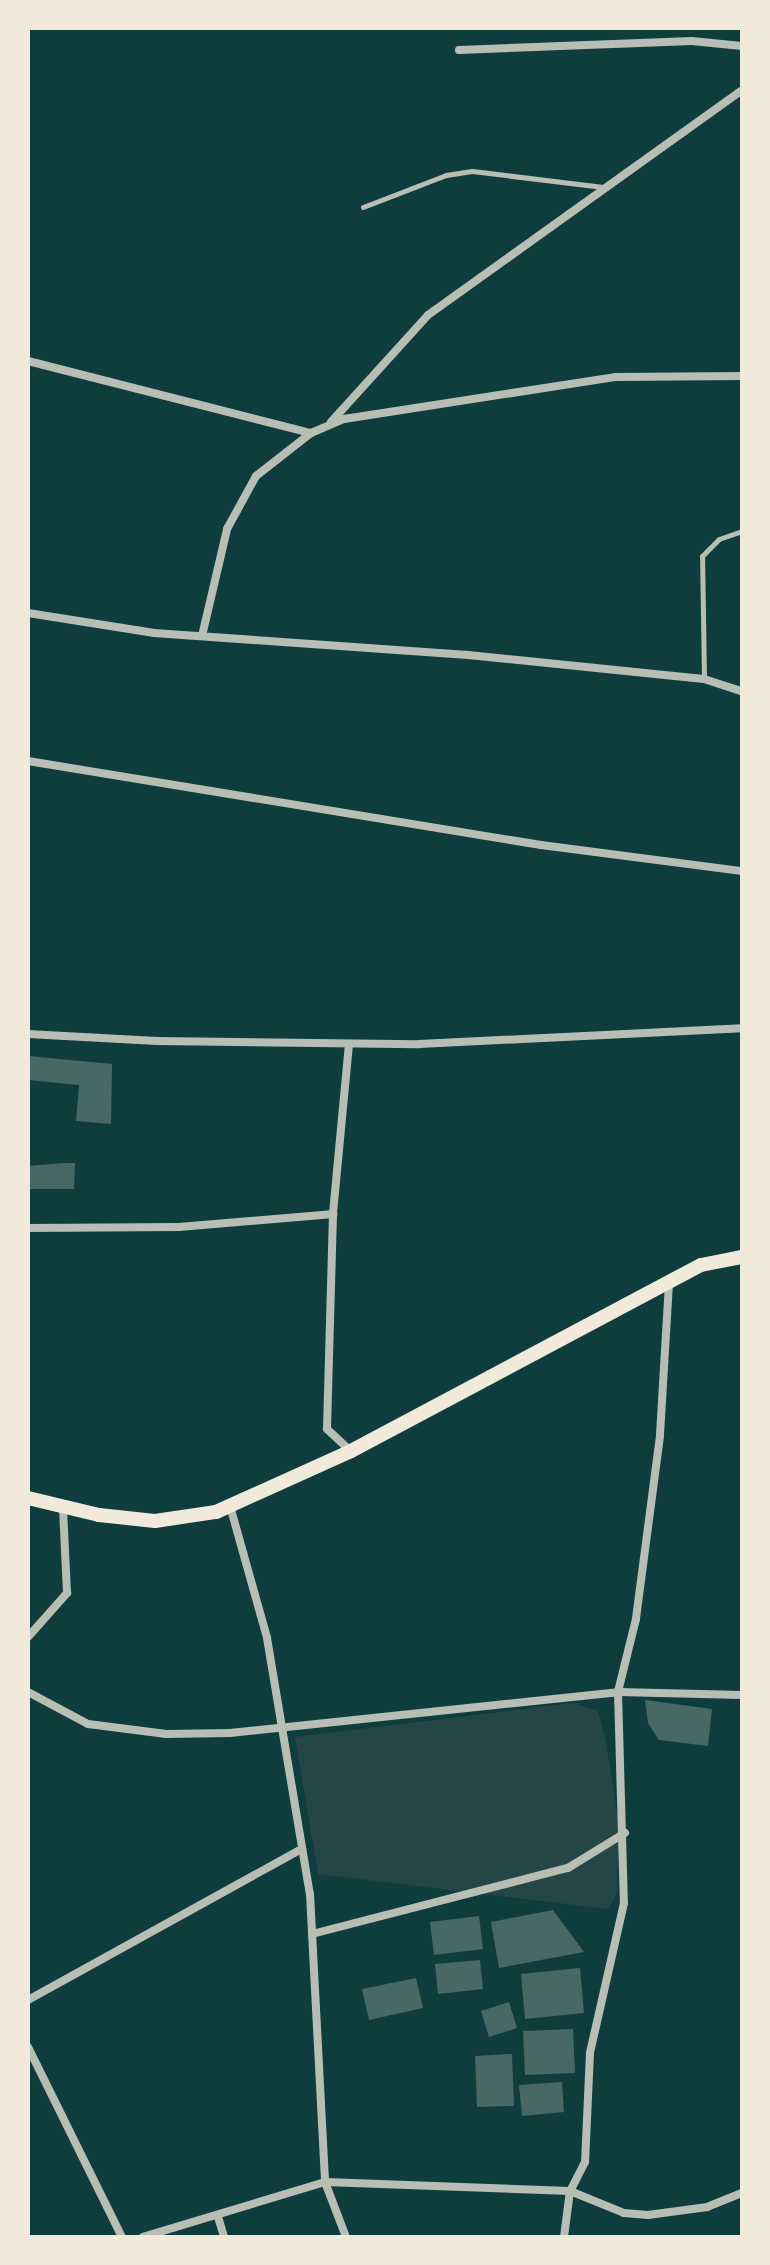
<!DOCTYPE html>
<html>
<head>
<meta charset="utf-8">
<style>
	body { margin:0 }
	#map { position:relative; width:770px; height:2265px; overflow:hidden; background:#0f3d3e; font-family:"Alegreya Sans",sans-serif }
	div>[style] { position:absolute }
	.green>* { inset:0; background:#244646 }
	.building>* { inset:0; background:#486865 }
	.service>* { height:5px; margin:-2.5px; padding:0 2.5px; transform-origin:2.5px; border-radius:2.5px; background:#b8beb3 }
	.minor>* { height:8px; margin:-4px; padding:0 4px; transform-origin:4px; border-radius:4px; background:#b8beb3 }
	.secondary>* { height:14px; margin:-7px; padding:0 7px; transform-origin:7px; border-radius:7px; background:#f1e9da }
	span { translate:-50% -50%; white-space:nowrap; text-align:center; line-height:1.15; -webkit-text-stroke:8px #f1e9da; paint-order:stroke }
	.frame { position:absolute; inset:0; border:30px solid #f1e9da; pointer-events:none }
</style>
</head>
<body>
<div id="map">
	<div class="green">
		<div style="clip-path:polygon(574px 1703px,598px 1711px,606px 1743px,619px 1825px,617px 1893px,608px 1909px,318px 1874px,295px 1737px)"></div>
	</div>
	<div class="building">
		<div style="clip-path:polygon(28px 1056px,112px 1064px,111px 1124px,76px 1121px,79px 1085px,28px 1080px)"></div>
		<div style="clip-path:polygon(63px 1163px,75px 1163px,74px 1189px,28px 1189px,28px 1166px)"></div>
		<div style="clip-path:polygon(645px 1700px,712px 1709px,708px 1746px,659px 1740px,648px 1723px)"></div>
		<div style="clip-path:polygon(553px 1910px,584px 1952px,499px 1968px,491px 1922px)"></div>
		<div style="clip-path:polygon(479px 1916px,483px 1949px,434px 1955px,430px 1922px)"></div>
		<div style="clip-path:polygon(480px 1960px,483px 1989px,438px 1994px,435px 1964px)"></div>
		<div style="clip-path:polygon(580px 1968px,584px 2013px,525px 2019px,521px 1974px)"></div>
		<div style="clip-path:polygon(416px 1978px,423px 2008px,369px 2020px,362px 1989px)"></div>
		<div style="clip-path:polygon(509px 2002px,517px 2028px,489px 2037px,481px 2011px)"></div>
		<div style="clip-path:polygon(573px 2029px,575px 2073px,525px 2075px,523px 2031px)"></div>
		<div style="clip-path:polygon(512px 2054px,514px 2106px,477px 2107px,475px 2056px)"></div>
		<div style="clip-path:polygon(562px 2082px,564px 2112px,522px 2116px,519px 2085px)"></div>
	</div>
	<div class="service">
		<div style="left:363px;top:207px;width:89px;rotate:-21.1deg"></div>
		<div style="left:446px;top:175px;width:26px;rotate:-9deg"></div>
		<div style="left:472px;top:171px;width:132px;rotate:7deg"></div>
		<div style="left:704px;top:678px;width:122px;rotate:-90.9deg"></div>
		<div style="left:702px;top:556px;width:24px;rotate:-45deg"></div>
		<div style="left:719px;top:539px;width:24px;rotate:-19deg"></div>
	</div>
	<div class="minor">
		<div style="left:459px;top:50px;width:233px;rotate:-2.2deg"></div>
		<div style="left:692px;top:41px;width:50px;rotate:5.7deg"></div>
		<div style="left:28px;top:361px;width:292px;rotate:14.3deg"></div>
		<div style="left:331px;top:422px;width:144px;rotate:-47.8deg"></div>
		<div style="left:428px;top:315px;width:386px;rotate:-35.6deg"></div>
		<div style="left:28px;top:613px;width:128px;rotate:9deg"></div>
		<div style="left:154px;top:633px;width:315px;rotate:4deg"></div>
		<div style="left:468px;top:655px;width:237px;rotate:5.8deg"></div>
		<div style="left:704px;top:679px;width:40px;rotate:18deg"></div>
		<div style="left:202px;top:636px;width:110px;rotate:-76.8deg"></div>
		<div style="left:227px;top:529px;width:60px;rotate:-61.3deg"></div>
		<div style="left:256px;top:476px;width:70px;rotate:-38deg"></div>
		<div style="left:311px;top:433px;width:36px;rotate:-23deg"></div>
		<div style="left:344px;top:419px;width:274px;rotate:-8.8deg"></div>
		<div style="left:615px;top:377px;width:127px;rotate:-0.5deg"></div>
		<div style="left:28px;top:761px;width:520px;rotate:9.3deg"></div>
		<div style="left:541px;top:845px;width:203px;rotate:7.4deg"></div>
		<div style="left:28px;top:1034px;width:129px;rotate:3.1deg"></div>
		<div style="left:157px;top:1041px;width:262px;rotate:0.7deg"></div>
		<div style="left:419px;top:1044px;width:323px;rotate:-2.8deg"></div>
		<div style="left:349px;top:1044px;width:171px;rotate:95.4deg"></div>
		<div style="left:333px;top:1214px;width:215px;rotate:91.6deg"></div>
		<div style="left:327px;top:1429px;width:33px;rotate:43deg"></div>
		<div style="left:28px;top:1228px;width:151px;rotate:-0.4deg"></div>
		<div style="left:179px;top:1227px;width:155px;rotate:-4.8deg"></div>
		<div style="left:669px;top:1283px;width:153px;rotate:93.4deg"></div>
		<div style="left:660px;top:1436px;width:185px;rotate:97.5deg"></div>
		<div style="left:636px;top:1619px;width:75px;rotate:103.9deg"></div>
		<div style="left:618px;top:1692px;width:124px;rotate:1.4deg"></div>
		<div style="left:230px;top:1506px;width:137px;rotate:74.3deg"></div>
		<div style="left:267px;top:1638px;width:260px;rotate:80.5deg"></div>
		<div style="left:310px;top:1894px;width:288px;rotate:87deg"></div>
		<div style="left:325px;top:2182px;width:59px;rotate:69.1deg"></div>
		<div style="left:28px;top:1637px;width:59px;rotate:-48.4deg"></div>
		<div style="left:67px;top:1593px;width:85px;rotate:-92.7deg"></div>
		<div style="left:28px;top:1692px;width:68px;rotate:28.1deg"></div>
		<div style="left:88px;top:1724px;width:79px;rotate:7.3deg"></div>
		<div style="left:166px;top:1734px;width:64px;rotate:-0.9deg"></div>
		<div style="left:230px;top:1733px;width:390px;rotate:-6deg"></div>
		<div style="left:618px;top:1692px;width:211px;rotate:88.4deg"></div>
		<div style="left:624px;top:1903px;width:154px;rotate:102.8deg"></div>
		<div style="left:590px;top:2053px;width:109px;rotate:92.6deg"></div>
		<div style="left:585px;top:2162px;width:33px;rotate:117deg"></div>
		<div style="left:570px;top:2191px;width:245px;rotate:-177.9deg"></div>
		<div style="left:325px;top:2182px;width:190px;rotate:163.2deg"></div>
		<div style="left:312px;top:1934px;width:264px;rotate:-14.5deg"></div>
		<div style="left:568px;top:1868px;width:67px;rotate:-31.6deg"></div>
		<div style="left:28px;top:2000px;width:313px;rotate:-28.9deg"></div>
		<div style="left:28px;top:2047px;width:212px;rotate:63.7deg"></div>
		<div style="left:218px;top:2217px;width:21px;rotate:73deg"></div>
		<div style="left:564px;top:2237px;width:46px;rotate:-82.6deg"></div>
		<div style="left:570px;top:2191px;width:58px;rotate:22.2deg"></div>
		<div style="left:624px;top:2213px;width:24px;rotate:5deg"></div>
		<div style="left:648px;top:2215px;width:60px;rotate:-7.7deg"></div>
		<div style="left:707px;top:2207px;width:38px;rotate:-22deg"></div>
	</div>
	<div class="secondary">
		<div style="left:28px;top:1498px;width:73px;rotate:13.5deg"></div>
		<div style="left:99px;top:1515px;width:56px;rotate:6.1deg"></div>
		<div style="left:155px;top:1521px;width:62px;rotate:-8.4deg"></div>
		<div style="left:216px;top:1512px;width:148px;rotate:-24.3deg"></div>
		<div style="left:351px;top:1451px;width:396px;rotate:-28deg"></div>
		<div style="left:701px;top:1265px;width:42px;rotate:-11deg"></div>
	</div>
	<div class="frame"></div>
</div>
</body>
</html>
